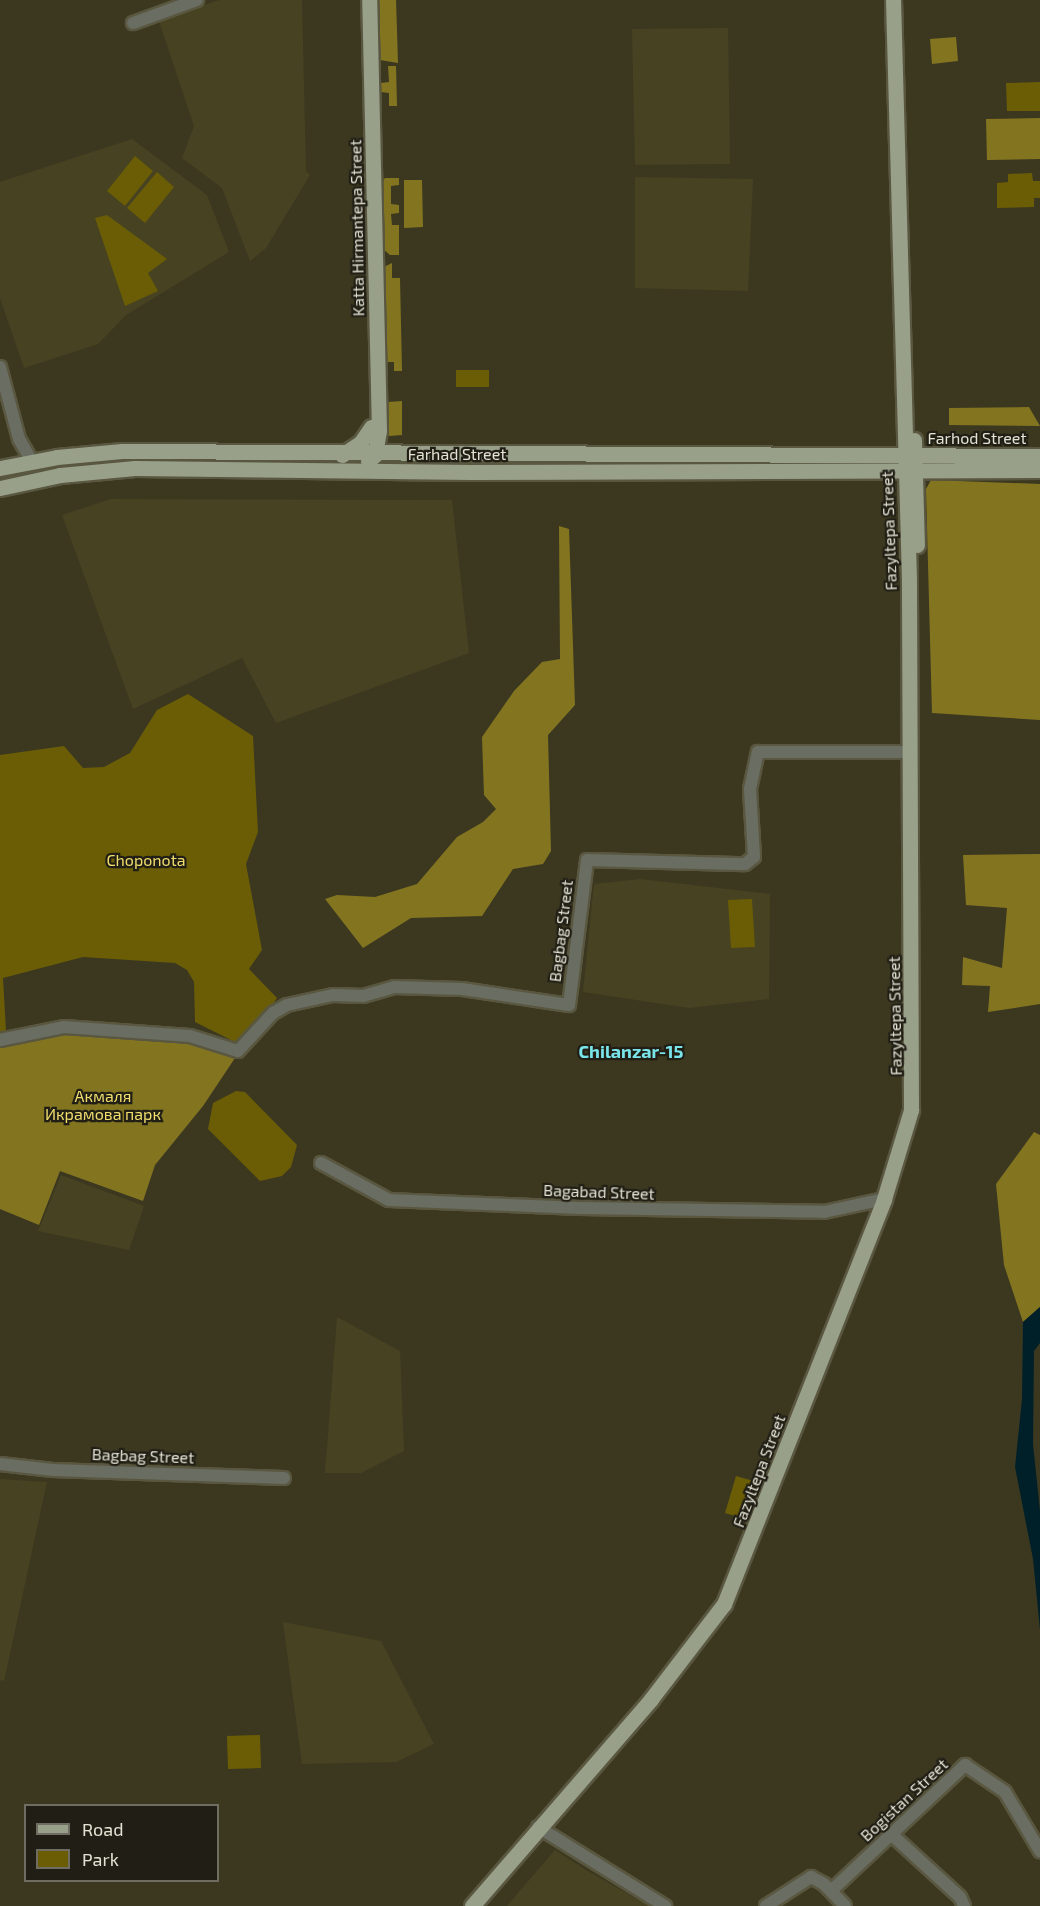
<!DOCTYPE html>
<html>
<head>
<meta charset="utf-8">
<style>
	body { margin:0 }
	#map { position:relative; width:1040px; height:1906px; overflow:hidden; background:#3c3820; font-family:"Exo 2",sans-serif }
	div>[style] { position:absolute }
	.built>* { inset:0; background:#474222 }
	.green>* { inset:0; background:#6a5d05 }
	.forest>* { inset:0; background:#837520 }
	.water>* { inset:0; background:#002029 }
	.roads { filter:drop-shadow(2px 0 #5a5740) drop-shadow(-2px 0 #5a5740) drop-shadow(0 2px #5a5740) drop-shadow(0 -2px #5a5740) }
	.minor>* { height:12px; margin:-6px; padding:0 6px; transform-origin:6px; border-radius:6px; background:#696d62 }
	.major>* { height:15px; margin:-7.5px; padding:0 7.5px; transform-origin:7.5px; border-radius:7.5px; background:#99a08a }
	span { translate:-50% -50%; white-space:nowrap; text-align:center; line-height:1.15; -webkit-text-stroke:4.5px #211f15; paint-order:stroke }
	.street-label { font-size:16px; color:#e4e2d4 }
	.park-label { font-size:16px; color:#f0dd6e }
	.neighbourhood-label { font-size:18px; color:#79e5ea; font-weight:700 }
	.legend { position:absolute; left:24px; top:1804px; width:195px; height:78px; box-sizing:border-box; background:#211f15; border:2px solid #6f6d61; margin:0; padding:8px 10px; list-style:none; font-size:18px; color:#e4e2d4 }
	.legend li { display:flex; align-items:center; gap:12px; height:30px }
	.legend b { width:30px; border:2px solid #6f6d61 }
</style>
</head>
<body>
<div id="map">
	<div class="built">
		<div style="clip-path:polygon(219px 0,302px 0,306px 171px,310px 175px,266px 248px,250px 261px,222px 188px,182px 158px,194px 126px,159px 21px)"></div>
		<div style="clip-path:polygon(728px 28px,730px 164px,635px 165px,632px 29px)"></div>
		<div style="clip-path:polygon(132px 139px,207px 195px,229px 252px,126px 315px,98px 344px,24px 368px,0 298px,0 182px)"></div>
		<div style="clip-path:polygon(635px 177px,753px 179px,748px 291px,635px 288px)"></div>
		<div style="clip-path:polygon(111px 499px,452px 500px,469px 653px,276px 723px,242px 658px,133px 709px,62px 515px)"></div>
		<div style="clip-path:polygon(640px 879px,770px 894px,769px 999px,689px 1008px,583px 992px,594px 884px)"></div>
		<div style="clip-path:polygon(61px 1175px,144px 1206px,129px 1250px,38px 1231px)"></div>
		<div style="clip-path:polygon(337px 1317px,400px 1351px,404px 1451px,361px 1473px,325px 1473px)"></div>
		<div style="clip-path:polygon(0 1479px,47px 1482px,4px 1681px,0 1680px)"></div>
		<div style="clip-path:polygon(283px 1622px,381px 1641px,434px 1744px,396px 1762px,302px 1764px)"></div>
		<div style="clip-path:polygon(555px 1850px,586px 1870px,649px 1906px,507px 1906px)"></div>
	</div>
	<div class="green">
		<div style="clip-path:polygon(1040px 82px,1040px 111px,1007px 111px,1006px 83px)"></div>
		<div style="clip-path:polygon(135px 156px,153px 171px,125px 206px,107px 191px)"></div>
		<div style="clip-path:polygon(157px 172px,174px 187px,145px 223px,127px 208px)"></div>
		<div style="clip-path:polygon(1032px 173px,1033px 181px,1040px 181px,1040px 198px,1034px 198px,1034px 207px,997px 208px,997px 183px,1008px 182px,1008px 174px)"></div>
		<div style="clip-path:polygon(107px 215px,167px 259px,148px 273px,158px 291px,125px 306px,95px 218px)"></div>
		<div style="clip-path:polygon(456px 370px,489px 370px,489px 387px,456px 387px)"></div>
		<div style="clip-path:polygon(188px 694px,253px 736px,258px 832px,246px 864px,262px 950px,249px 969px,277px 998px,243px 1046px,195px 1022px,194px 982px,187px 970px,175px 963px,83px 957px,3px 978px,6px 1031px,0 1032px,0 755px,64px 746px,83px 768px,104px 767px,130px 753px,157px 710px)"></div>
		<div style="clip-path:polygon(752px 899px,755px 947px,731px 948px,728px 900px)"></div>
		<div style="clip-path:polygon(236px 1091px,245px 1092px,297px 1145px,291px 1167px,282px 1176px,260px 1181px,208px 1129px,213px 1103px)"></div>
		<div style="clip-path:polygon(736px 1476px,757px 1482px,746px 1519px,725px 1513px)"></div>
		<div style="clip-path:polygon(260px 1735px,261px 1768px,228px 1769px,227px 1736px)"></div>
	</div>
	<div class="forest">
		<div style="clip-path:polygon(379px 0,396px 0,398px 63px,380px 60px)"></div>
		<div style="clip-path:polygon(956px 37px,958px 61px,932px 64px,930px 39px)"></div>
		<div style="clip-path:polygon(388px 66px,396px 66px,397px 106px,389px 106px,389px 93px,381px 92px,381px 83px,389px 82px)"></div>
		<div style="clip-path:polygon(1040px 118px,1040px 159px,987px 160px,986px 119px)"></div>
		<div style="clip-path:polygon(385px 178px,399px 178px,399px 185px,391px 186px,391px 204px,399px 205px,399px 213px,391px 214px,392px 225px,399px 225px,399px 255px,390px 255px,383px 249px,381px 183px)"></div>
		<div style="clip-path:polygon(404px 180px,422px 180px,423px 227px,404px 228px)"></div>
		<div style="clip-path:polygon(392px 263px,392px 278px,400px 278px,402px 371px,394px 371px,394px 362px,385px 362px,384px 267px)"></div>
		<div style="clip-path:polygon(402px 401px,402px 435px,389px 436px,388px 402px)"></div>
		<div style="clip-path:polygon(1029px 407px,1040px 426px,949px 425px,949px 408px)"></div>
		<div style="clip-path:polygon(931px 480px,1040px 484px,1040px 720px,932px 713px,926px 489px)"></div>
		<div style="clip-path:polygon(559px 526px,569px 529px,575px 705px,548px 735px,551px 851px,543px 864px,513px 869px,482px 916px,411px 918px,363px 948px,325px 899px,337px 895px,375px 897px,417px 884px,457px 837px,483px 822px,496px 809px,484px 795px,482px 737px,514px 691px,542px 662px,560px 659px)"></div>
		<div style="clip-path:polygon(1040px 854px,1040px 1004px,988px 1012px,990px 986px,962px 985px,963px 957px,1002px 968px,1007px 908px,966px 905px,963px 855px)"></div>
		<div style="clip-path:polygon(61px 1028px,189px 1032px,239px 1052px,203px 1106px,155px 1165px,143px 1201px,60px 1171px,39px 1225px,0 1209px,0 1043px)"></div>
		<div style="clip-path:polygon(1034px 1132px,1040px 1135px,1040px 1307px,1023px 1322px,1004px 1265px,996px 1184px)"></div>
	</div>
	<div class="water">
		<div style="clip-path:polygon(1040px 1307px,1040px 1343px,1034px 1351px,1033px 1444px,1040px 1511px,1040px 1630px,1033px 1559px,1015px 1467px,1022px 1399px,1023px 1322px)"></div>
	</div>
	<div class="roads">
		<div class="minor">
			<div style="left:133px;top:23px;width:68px;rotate:-19.8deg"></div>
			<div style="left:0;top:367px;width:74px;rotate:75.2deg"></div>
			<div style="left:19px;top:439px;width:24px;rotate:60deg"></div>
			<div style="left:0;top:1040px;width:65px;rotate:-11.5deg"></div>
			<div style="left:64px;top:1027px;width:126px;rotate:4.1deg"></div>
			<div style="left:190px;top:1036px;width:50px;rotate:17.4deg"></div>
			<div style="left:238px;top:1051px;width:52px;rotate:-47.4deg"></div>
			<div style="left:273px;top:1013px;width:16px;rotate:-30deg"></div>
			<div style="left:287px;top:1005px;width:47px;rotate:-12.3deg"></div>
			<div style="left:333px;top:995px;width:30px;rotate:2deg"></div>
			<div style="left:363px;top:996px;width:32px;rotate:-16deg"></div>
			<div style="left:394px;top:987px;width:68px;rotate:1.7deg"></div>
			<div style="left:462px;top:989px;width:108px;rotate:8.5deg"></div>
			<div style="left:569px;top:1005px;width:146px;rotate:-82.9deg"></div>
			<div style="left:587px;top:860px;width:158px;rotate:1.5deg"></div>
			<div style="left:745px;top:864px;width:11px;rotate:-38deg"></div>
			<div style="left:754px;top:857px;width:68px;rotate:-93.4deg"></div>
			<div style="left:750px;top:789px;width:38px;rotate:-78deg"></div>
			<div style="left:758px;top:752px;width:153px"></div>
			<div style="left:321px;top:1163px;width:77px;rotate:28.6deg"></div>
			<div style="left:389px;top:1200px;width:191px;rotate:2.4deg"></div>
			<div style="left:580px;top:1208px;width:244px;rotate:0.9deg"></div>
			<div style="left:824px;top:1212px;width:61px;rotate:-12.2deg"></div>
			<div style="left:0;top:1464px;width:53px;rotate:6.5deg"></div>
			<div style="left:53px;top:1470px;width:231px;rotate:2deg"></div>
			<div style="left:538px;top:1827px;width:150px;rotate:31.9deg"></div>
			<div style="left:891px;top:1834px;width:93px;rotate:42.4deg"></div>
			<div style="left:960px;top:1897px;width:10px;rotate:66deg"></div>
			<div style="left:832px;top:1890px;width:183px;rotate:-43.2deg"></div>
			<div style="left:965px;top:1765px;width:48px;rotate:34deg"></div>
			<div style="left:1005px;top:1792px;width:69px;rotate:59.3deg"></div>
			<div style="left:766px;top:1906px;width:54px;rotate:-32.8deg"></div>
			<div style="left:811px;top:1877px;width:15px;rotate:28deg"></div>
			<div style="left:824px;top:1884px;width:30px;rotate:46deg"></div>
		</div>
		<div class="major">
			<div style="left:914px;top:440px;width:105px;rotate:88.4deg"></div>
			<div style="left:342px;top:455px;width:23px;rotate:-34deg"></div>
			<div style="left:361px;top:442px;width:18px;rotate:-56deg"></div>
			<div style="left:368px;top:461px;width:9px;rotate:-41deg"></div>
			<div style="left:375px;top:455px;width:24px;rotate:-81deg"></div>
			<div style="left:379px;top:431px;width:431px;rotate:-91.3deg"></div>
			<div style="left:0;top:468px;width:58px;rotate:-10.9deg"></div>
			<div style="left:57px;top:457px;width:65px;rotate:-5.3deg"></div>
			<div style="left:122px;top:451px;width:918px;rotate:0.31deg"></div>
			<div style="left:0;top:488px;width:61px;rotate:-12.2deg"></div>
			<div style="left:60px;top:475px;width:75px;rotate:-5.3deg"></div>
			<div style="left:135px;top:468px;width:336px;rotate:0.7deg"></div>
			<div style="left:471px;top:472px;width:569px;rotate:-0.2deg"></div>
			<div style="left:472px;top:1906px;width:274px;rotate:-49.1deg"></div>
			<div style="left:651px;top:1699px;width:120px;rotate:-52.5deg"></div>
			<div style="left:724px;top:1604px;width:435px;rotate:-68.4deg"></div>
			<div style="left:884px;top:1199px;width:93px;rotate:-73.1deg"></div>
			<div style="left:911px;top:1110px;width:530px;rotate:-90.22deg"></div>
			<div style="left:909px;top:580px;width:580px;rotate:-91.58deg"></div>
		</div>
	</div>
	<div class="street-label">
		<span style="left:357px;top:228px;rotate:-91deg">Katta Hirmаntepa Street</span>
		<span style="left:977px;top:438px">Farhod Street</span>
		<span style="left:457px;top:454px">Farhad Street</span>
		<span style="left:889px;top:531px;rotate:-92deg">Fazyltepa Street</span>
		<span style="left:561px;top:931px;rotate:-83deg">Bagbag Street</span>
		<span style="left:895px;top:1016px;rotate:-91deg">Fazyltepa Street</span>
		<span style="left:599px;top:1192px;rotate:2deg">Bagabad Street</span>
		<span style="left:143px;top:1456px;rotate:2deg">Bagbag Street</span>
		<span style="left:759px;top:1471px;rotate:-69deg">Fazyltepa Street</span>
		<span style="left:904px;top:1800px;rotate:-43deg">Bogistan Street</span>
	</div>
	<div class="park-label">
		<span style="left:146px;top:860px">Choponota</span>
		<span style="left:103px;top:1105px">Акмаля<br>Икрамова парк</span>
	</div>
	<div class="neighbourhood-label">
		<span style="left:631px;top:1051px">Chilanzar-15</span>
	</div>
	<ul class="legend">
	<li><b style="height:8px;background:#99a08a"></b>Road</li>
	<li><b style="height:16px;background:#6a5d05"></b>Park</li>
	</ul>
</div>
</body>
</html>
